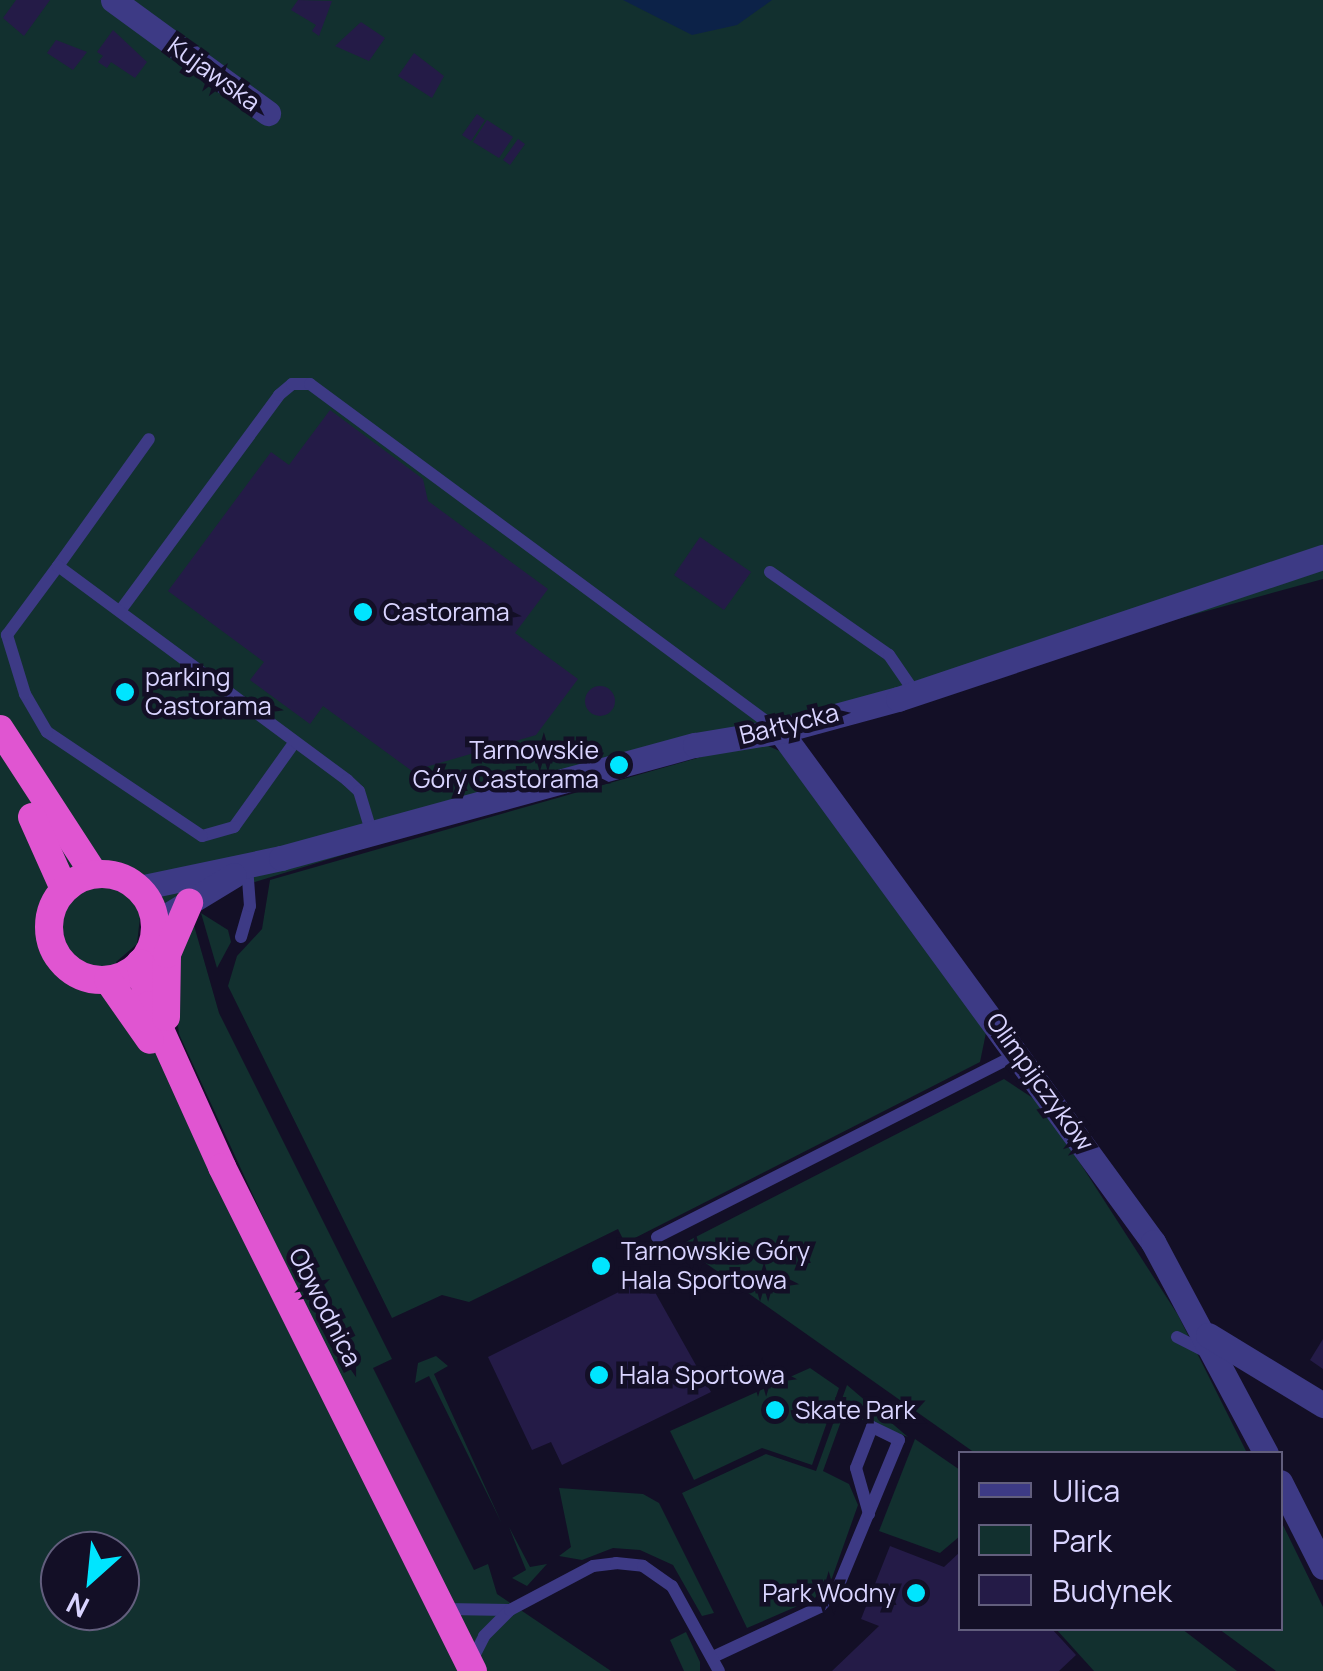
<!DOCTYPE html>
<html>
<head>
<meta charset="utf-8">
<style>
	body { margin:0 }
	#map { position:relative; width:1323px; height:1671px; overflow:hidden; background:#130f26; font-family:Manrope,sans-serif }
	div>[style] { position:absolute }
	.green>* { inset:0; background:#12302f }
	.water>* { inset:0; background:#0c2248 }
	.building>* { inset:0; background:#241b47 }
	.round { border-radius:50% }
	.service>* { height:12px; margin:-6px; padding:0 6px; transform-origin:6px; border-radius:6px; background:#3d3a85 }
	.minor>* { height:25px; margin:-12.5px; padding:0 12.5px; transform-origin:12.5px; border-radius:12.5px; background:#3d3a85 }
	.trunk>* { height:28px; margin:-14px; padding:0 14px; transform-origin:14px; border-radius:14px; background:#e055d1 }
	.trunk>.ring { margin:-14px; padding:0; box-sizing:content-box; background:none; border:28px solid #e055d1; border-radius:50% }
	.dots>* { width:28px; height:28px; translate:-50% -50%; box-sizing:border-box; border:5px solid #130f26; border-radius:50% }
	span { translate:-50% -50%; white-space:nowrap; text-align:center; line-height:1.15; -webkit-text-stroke:9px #130f26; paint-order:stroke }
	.street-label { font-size:25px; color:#d9d4ff }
	.poi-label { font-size:25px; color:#d9d4ff }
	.left { translate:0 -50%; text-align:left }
	.right { translate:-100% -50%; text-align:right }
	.legend { position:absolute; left:958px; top:1451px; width:325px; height:180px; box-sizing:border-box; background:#130f26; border:2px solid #625e7d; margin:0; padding:12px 18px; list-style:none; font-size:30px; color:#d9d4ff }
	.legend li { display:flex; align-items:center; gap:20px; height:50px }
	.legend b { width:50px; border:2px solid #625e7d }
	.north { position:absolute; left:40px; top:1531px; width:100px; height:100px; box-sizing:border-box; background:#130f26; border:2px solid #625e7d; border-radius:50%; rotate:207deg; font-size:28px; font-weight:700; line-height:40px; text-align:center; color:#d9d4ff }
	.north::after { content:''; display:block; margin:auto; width:35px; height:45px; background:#00e5ff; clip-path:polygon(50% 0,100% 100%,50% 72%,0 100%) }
</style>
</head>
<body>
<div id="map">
	<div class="green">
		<div style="clip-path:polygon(evenodd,0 0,1323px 0,1323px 579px,552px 791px,140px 917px,137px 944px,116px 962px,409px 1535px,179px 1034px,171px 974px,193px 922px,219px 1013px,392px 1359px,373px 1368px,474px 1570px,488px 1564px,497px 1594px,611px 1671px,0 1671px,0 0,60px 1551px,120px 1551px,120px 1611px,60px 1611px,60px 1551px)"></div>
		<div style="clip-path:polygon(757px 741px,782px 752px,988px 1023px,980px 1062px,625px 1243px,618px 1229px,469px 1302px,442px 1295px,392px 1318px,228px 986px,237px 956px,262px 929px,270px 880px)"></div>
		<div style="clip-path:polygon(201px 913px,228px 930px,231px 942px,217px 968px)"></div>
		<div style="clip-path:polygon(1004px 1079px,1042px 1104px,1178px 1315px,1247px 1453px,975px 1453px,680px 1245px)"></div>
		<div style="clip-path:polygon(436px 1356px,448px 1366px,434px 1374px,502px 1524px,429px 1376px,415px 1383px,418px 1363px)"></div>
		<div style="clip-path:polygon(810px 1368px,839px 1388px,812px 1465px,762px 1448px,694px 1480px,670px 1431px)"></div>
		<div style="clip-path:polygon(847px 1385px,908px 1437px,844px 1413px,823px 1471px,849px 1484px,858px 1505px,832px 1578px,814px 1599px,747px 1628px,682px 1493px,766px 1454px,816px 1471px)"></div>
		<div style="clip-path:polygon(915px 1439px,960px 1470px,960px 1536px,940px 1553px,879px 1531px)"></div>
		<div style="clip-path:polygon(559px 1488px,643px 1494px,659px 1503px,714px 1613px,702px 1616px,673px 1565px,640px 1550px,613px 1548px,582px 1560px,559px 1556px,571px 1547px)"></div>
		<div style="clip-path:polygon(1281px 1521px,1323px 1607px,1323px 1671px,1276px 1671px,1219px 1629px,1280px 1628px)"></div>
		<div style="clip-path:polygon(509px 1527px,530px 1567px,547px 1564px,527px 1586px,512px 1578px,526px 1570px)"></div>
		<div style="clip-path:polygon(1056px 1629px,1182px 1629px,1237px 1671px,1094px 1671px)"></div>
		<div style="clip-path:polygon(686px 1632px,700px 1662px,700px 1671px,684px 1671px,670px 1640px)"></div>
	</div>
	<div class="water">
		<div style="clip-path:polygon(623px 0,772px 0,737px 25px,692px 35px)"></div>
	</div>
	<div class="building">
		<div style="clip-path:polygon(16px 0,50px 0,24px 36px,3px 18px)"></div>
		<div style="clip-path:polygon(298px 0,332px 1px,319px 36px,312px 31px,316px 25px,291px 10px)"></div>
		<div style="clip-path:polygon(361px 22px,385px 38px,369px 61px,335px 46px)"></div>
		<div style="clip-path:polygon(113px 30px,147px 62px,135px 78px,111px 62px,107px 68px,98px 62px,103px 56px,97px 52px)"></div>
		<div style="clip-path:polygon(56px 40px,87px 52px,73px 70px,47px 53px)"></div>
		<div style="clip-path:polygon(414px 53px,444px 76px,432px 98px,398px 76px)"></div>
		<div style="clip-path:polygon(477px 114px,485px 120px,471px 141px,462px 135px)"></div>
		<div style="clip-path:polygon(487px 120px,513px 137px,499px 158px,473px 142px)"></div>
		<div style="clip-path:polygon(518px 139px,525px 144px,510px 165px,503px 160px)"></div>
		<div style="clip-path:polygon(330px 410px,423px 479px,428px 501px,548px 589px,515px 633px,578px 679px,536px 735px,412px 771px,323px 706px,310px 724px,250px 680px,264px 662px,168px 591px,271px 452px,289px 465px)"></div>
		<div style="clip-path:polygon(700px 537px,751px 572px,724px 610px,674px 575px)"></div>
		<div class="round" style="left:585px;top:686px;width:30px;height:30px"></div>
		<div style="clip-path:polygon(647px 1278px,711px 1392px,562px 1465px,551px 1442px,532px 1450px,488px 1357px)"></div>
		<div style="clip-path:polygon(1323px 1339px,1323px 1369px,1310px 1360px)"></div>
		<div style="clip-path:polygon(890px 1546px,944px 1567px,961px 1551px,961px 1628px,1051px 1628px,1076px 1655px,1059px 1671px,832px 1671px,879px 1626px,861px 1619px)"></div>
	</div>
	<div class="service">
		<div style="left:58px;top:566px;width:156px;rotate:-54.4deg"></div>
		<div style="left:770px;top:572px;width:145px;rotate:34.9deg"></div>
		<div style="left:889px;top:655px;width:46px;rotate:55.6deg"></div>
		<div style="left:120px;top:611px;width:268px;rotate:-53.6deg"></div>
		<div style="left:279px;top:395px;width:17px;rotate:-40deg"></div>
		<div style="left:292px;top:384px;width:18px"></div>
		<div style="left:310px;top:384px;width:582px;rotate:36.48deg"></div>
		<div style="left:294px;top:743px;width:103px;rotate:125.5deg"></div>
		<div style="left:234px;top:827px;width:33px;rotate:164deg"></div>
		<div style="left:202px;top:836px;width:187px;rotate:-146.1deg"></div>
		<div style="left:47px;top:732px;width:44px;rotate:-120.1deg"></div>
		<div style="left:25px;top:694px;width:62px;rotate:-107deg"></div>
		<div style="left:7px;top:635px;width:86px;rotate:-53.5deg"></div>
		<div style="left:58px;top:566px;width:360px;rotate:36.5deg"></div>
		<div style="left:347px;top:780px;width:16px;rotate:43deg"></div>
		<div style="left:359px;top:791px;width:45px;rotate:73.2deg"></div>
		<div style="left:241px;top:937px;width:32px;rotate:-74deg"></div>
		<div style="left:250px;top:906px;width:40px;rotate:-94.3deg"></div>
		<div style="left:657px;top:1237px;width:407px;rotate:-26.9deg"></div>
		<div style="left:1177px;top:1337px;width:33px;rotate:27deg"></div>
		<div style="left:444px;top:1609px;width:66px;rotate:0.9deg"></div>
		<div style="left:713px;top:1657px;width:118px;rotate:-25deg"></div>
		<div style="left:820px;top:1607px;width:27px;rotate:-48deg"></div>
		<div style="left:838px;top:1587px;width:159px;rotate:-67.5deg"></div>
		<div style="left:899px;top:1440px;width:30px;rotate:-154deg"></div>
		<div style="left:872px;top:1427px;width:44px;rotate:111.3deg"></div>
		<div style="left:856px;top:1468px;width:48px;rotate:74.2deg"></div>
		<div style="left:471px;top:1662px;width:29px;rotate:-63deg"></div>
		<div style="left:484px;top:1636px;width:37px;rotate:-45deg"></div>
		<div style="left:510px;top:1610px;width:94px;rotate:-27.9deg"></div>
		<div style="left:593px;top:1566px;width:23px;rotate:-7deg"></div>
		<div style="left:616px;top:1563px;width:27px;rotate:6deg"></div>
		<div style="left:643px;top:1566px;width:35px;rotate:35deg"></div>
		<div style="left:672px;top:1586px;width:97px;rotate:61.1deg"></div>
	</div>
	<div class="minor">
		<div style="left:113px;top:0;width:192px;rotate:36.1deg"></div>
		<div style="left:780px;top:731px;width:633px;rotate:53.87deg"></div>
		<div style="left:1153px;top:1242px;width:240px;rotate:61.9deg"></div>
		<div style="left:139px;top:888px;width:145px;rotate:-11.9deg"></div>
		<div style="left:281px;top:858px;width:429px;rotate:-15.3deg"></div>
		<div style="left:695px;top:745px;width:86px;rotate:-9.4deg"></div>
		<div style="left:780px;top:731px;width:122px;rotate:-15.2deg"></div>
		<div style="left:898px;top:699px;width:448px;rotate:-18.5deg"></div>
		<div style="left:155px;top:923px;width:92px;rotate:-31.3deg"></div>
		<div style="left:1208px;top:1335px;width:135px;rotate:31.3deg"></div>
		<div style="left:1280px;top:1482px;width:95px;rotate:63.2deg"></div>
	</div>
	<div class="trunk">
		<div style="left:0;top:729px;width:173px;rotate:57deg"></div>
		<div style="left:32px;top:817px;width:79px;rotate:66deg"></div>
		<div class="ring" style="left:49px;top:874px;width:78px;height:78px"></div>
		<div style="left:140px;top:963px;width:43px;rotate:77.9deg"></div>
		<div style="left:149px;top:1005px;width:178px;rotate:65.7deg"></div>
		<div style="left:222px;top:1167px;width:563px;rotate:63.53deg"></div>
		<div style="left:108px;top:980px;width:73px;rotate:55deg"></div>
		<div style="left:166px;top:1017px;width:63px;rotate:-89.1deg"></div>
		<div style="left:167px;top:954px;width:56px;rotate:-66.7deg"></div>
	</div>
	<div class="dots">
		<div style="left:363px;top:612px;background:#00e5ff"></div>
		<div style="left:125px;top:692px;background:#00e5ff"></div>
		<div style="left:619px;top:765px;background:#00e5ff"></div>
		<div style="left:601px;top:1266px;background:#00e5ff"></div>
		<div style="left:599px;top:1375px;background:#00e5ff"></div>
		<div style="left:775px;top:1410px;background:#00e5ff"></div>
		<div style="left:916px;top:1593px;background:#00e5ff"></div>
	</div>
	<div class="street-label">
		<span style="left:214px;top:74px;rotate:36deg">Kujawska</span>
		<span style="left:789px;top:724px;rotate:-14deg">Bałtycka</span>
		<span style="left:1040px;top:1082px;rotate:54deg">Olimpijczyków</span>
		<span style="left:325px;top:1307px;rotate:63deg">Obwodnica</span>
	</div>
	<div class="poi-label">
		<span class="left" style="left:383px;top:612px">Castorama</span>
		<span class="left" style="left:145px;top:692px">parking<br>Castorama</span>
		<span class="right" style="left:599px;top:765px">Tarnowskie<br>Góry Castorama</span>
		<span class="left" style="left:621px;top:1266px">Tarnowskie Góry<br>Hala Sportowa</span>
		<span class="left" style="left:619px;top:1375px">Hala Sportowa</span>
		<span class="left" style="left:795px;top:1410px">Skate Park</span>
		<span class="right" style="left:896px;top:1593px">Park Wodny</span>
	</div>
	<ul class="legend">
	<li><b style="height:12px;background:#3d3a85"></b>Ulica</li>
	<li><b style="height:28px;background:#12302f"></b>Park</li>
	<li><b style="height:28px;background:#241b47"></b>Budynek</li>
	</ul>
	<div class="north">N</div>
</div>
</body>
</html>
